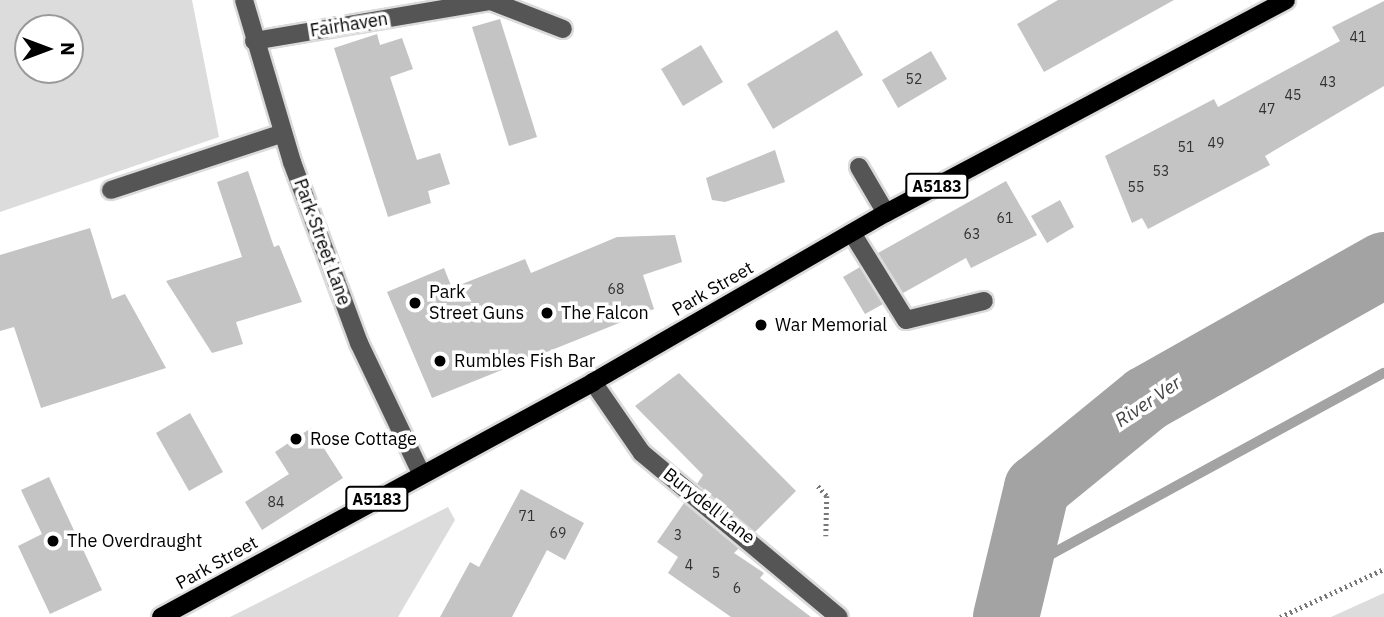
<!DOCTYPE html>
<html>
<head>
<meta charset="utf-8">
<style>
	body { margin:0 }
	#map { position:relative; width:1384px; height:617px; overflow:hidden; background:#fff; font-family:"IBM Plex Sans",sans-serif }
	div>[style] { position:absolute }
	.green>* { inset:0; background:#dcdcdc }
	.stream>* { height:10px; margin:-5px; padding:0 5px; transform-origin:5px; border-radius:5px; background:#a3a3a3 }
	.river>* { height:66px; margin:-33px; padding:0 33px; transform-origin:33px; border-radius:33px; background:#a3a3a3 }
	.building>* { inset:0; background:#c4c4c4 }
	.path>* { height:4.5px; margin-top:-2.25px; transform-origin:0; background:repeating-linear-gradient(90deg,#777 0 2px,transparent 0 5.5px) }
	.roads { filter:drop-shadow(2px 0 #dbdbdb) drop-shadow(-2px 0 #dbdbdb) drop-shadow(0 2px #dbdbdb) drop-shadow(0 -2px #dbdbdb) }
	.minor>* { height:18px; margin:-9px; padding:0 9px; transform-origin:9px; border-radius:9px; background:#555 }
	.major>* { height:18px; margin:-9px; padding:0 9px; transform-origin:9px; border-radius:9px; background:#000 }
	.dots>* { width:19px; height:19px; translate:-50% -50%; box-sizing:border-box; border:4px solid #fff; border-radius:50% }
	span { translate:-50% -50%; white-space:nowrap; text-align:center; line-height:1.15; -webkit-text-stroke:7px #fff; paint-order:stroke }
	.number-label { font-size:14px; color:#313131 }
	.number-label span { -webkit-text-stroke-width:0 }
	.shield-label span { padding:2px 5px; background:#fff; border:2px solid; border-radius:5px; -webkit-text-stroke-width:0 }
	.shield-label { font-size:16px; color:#000; font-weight:700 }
	.street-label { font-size:18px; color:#000 }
	.poi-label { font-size:18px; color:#000 }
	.left { translate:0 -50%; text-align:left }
	.water-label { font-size:19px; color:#444; font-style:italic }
	.north { position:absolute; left:14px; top:14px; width:70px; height:70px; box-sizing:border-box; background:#fff; border:2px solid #999; border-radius:50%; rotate:90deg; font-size:19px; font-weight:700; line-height:28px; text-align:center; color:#000 }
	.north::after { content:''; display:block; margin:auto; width:24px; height:32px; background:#000; clip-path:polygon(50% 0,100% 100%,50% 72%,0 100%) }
</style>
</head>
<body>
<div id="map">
	<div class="green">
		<div style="clip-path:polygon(evenodd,0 0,192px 0,219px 137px,0 212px,0 0,28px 28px,70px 28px,70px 70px,28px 70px,28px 28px)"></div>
		<div style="clip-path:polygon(448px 507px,455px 520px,398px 617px,230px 617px)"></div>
		<div style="clip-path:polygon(1384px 593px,1384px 617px,1331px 617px)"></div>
	</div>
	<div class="stream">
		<div style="left:1018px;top:617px;width:66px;rotate:-65deg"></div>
		<div style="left:1046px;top:557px;width:385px;rotate:-28.6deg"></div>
	</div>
	<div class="river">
		<div style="left:1006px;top:617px;width:133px;rotate:-76.5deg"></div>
		<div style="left:1037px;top:488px;width:141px;rotate:-39.2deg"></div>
		<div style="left:1146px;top:399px;width:273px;rotate:-29.4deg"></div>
	</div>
	<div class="building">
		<div style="clip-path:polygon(1058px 0,1174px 0,1044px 72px,1017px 24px)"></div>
		<div style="clip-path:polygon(1384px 1px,1384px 86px,1265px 156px,1270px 165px,1148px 229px,1142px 218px,1132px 223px,1105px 156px,1214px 99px,1218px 107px,1340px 41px,1332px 27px)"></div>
		<div style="clip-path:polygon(500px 19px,537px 137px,509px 146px,472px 27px)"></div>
		<div style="clip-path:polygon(837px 30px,863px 75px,773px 129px,747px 84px)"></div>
		<div style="clip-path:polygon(377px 34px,380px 45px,402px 38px,413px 69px,390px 77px,417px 160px,440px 153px,450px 184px,428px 191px,431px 203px,388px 217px,334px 48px)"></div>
		<div style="clip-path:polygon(701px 45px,723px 82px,683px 106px,661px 69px)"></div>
		<div style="clip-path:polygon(931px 51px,947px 79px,898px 108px,882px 80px)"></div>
		<div style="clip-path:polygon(775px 150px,785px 182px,725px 202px,712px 200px,706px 178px)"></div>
		<div style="clip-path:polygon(248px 171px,274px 247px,279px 245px,302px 302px,236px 322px,243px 344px,212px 353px,166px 281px,242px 257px,217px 182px)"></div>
		<div style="clip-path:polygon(1006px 181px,1037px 235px,971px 268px,966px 258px,903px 293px,878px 253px)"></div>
		<div style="clip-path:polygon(1060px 200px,1074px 227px,1047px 243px,1031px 216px)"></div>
		<div style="clip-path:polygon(90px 228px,112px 299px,125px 294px,166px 368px,41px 408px,14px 327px,0 331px,0 255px)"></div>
		<div style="clip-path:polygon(675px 235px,682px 262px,643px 275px,654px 309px,432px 398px,387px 292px,444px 268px,452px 288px,525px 259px,531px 273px,617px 237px)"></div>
		<div style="clip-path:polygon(860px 267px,883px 304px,865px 314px,843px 277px)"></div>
		<div style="clip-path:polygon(679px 373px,796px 491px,755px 532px,697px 484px,703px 475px,635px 406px)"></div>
		<div style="clip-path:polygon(190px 413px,223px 472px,189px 491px,156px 433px)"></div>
		<div style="clip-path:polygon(311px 428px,343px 478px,262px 530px,245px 502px,289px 474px,275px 452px)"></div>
		<div style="clip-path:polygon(49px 477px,102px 590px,50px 614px,18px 546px,42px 534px,21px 490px)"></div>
		<div style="clip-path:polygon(521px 489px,584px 523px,565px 560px,547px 550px,512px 617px,440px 617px,470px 562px,479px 567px)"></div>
		<div style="clip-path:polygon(684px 503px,739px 548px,734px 553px,764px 573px,760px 578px,811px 617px,731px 617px,668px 573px,678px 557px,657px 542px)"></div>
	</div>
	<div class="path">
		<div style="left:818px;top:486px;width:13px;rotate:48deg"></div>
		<div style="left:827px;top:496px;width:40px;rotate:91.4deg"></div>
		<div style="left:1280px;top:617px;width:115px;rotate:-24.8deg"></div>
	</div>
	<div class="roads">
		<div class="minor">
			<div style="left:244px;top:0;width:169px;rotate:73.5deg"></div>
			<div style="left:292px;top:162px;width:193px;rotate:69.7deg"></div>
			<div style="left:359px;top:343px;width:146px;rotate:64.5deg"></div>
			<div style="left:254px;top:41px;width:240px;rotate:-9.6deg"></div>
			<div style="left:491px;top:1px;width:77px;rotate:21.3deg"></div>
			<div style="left:859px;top:167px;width:53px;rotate:59.6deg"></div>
			<div style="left:111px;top:190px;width:181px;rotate:-18.3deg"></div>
			<div style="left:852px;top:233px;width:102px;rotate:58.2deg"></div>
			<div style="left:906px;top:320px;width:80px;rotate:-13.7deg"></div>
			<div style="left:593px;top:382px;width:86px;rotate:55.4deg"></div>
			<div style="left:642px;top:453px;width:256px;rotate:39.8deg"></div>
		</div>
		<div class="major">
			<div style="left:161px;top:617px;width:492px;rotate:-28.5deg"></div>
			<div style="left:593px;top:382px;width:338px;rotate:-30deg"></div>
			<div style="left:886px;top:213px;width:453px;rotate:-28deg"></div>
		</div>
	</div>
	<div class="dots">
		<div style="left:415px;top:303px;background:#000"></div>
		<div style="left:547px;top:313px;background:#000"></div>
		<div style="left:761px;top:325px;background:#000"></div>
		<div style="left:440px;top:361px;background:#000"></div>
		<div style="left:296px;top:439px;background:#000"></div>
		<div style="left:53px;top:541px;background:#000"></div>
	</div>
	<div class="number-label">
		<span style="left:1358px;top:37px">41</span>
		<span style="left:914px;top:79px">52</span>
		<span style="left:1328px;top:82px">43</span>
		<span style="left:1293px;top:95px">45</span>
		<span style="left:1267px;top:109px">47</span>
		<span style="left:1216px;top:143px">49</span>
		<span style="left:1186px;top:147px">51</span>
		<span style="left:1161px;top:171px">53</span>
		<span style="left:1136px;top:187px">55</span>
		<span style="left:1005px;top:218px">61</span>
		<span style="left:972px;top:234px">63</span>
		<span style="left:616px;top:289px">68</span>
		<span style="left:276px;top:502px">84</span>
		<span style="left:527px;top:516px">71</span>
		<span style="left:558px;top:533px">69</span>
		<span style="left:678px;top:535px">3</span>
		<span style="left:689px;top:565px">4</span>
		<span style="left:716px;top:573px">5</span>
		<span style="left:737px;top:588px">6</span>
	</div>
	<div class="shield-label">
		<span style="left:937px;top:186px">A5183</span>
		<span style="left:377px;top:499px">A5183</span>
	</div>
	<div class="street-label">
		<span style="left:349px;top:25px;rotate:-9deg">Fairhaven</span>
		<span style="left:322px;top:242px;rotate:70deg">Park Street Lane</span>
		<span style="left:713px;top:289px;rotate:-30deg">Park Street</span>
		<span style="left:709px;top:506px;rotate:38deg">Burydell Lane</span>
		<span style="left:217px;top:563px;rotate:-29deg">Park Street</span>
	</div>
	<div class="poi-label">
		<span class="left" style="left:429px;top:303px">Park<br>Street Guns</span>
		<span class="left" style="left:561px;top:313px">The Falcon</span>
		<span class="left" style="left:775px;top:325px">War Memorial</span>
		<span class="left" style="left:454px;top:361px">Rumbles Fish Bar</span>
		<span class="left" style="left:310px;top:439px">Rose Cottage</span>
		<span class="left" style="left:67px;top:541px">The Overdraught</span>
	</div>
	<div class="water-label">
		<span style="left:1148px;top:402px;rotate:-34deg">River Ver</span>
	</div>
	<div class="north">N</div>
</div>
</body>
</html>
